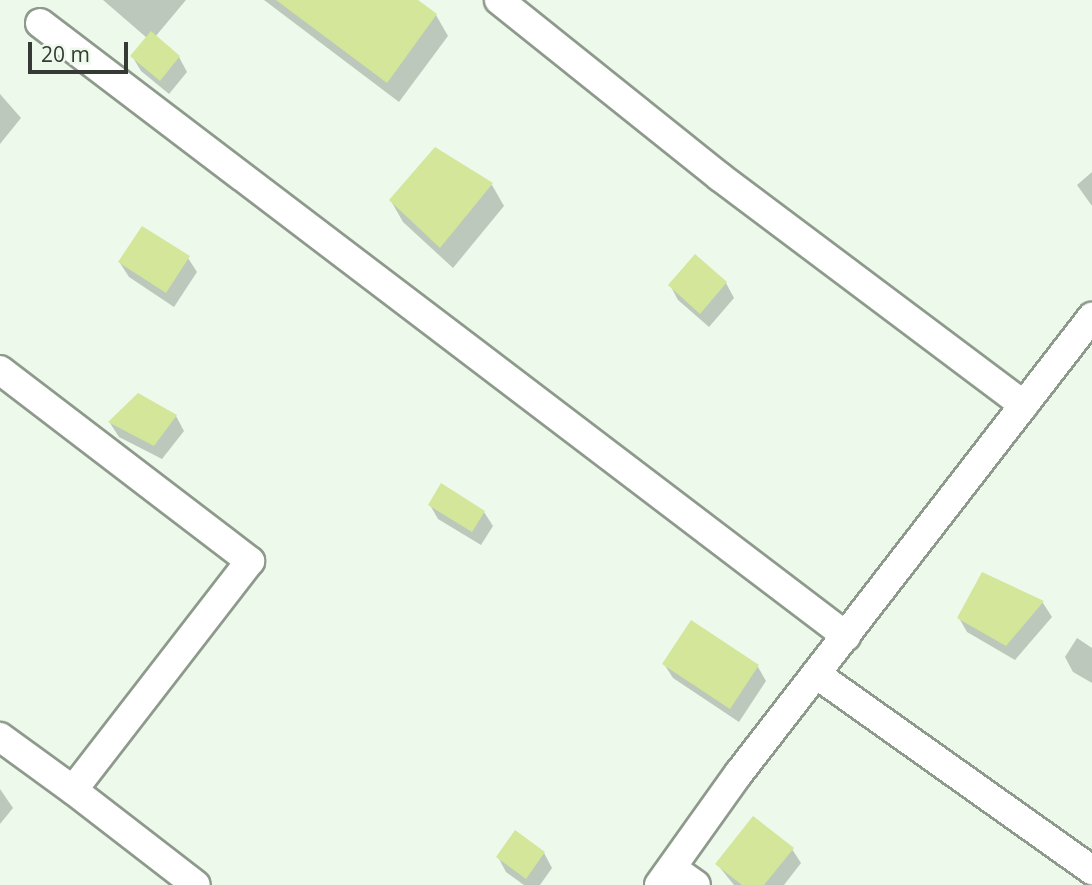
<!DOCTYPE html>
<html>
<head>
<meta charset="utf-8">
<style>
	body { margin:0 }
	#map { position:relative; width:1092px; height:885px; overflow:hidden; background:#edfaeb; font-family:"Open Sans",sans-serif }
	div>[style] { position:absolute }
	.shadow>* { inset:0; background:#0003 }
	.building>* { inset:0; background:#d3e699 }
	.roads { filter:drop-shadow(2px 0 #8e9a8c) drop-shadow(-2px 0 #8e9a8c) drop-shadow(0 2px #8e9a8c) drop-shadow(0 -2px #8e9a8c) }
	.minor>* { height:28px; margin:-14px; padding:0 14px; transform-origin:14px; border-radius:14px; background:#fff }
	span { translate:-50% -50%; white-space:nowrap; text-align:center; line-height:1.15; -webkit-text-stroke:5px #edfaeb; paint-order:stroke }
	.scale { position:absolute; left:28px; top:42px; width:100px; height:32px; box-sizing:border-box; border:4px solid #353a34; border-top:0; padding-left:9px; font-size:21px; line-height:24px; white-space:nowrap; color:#353a34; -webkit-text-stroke:5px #edfaeb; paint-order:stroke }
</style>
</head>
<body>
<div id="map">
	<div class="shadow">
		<div style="clip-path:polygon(103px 0,186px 0,155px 37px,179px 57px,187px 72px,169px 94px,141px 71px,132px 56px,147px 38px)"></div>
		<div style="clip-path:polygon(264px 0,415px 0,436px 15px,448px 36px,399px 102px)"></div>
		<div style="clip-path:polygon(0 94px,21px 118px,0 144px)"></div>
		<div style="clip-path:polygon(1092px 172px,1092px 206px,1077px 185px)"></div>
		<div style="clip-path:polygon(492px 185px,504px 206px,453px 268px,403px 222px,391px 201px)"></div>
		<div style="clip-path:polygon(695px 257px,726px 283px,734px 298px,709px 327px,678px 300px,670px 285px)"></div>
		<div style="clip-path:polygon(188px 258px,197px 272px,174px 307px,129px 277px,120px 263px)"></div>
		<div style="clip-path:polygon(176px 416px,184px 431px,162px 459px,119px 437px,110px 423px)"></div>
		<div style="clip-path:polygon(430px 505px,484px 512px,493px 526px,481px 545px,438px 519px)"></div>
		<div style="clip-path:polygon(983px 574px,1043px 603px,1052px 617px,1015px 660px,967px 632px,959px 618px)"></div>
		<div style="clip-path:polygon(1077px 638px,1092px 648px,1092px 683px,1073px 672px,1065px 657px)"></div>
		<div style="clip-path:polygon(664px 664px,758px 667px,766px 681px,739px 722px,673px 678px)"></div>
		<div style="clip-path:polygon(0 789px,13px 808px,0 824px)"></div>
		<div style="clip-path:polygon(792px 849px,801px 863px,784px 885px,734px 885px,717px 864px)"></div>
		<div style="clip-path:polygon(544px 853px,552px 868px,540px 885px,524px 885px,506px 872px,498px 857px)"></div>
	</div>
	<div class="building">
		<div style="clip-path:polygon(276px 0,418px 0,437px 14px,387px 83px)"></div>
		<div style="clip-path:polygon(151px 31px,180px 56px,160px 81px,130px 56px)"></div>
		<div style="clip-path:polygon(435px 147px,493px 183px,440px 248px,389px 200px)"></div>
		<div style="clip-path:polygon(142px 226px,190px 256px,166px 293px,118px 262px)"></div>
		<div style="clip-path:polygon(695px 254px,727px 282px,700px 314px,668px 285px)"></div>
		<div style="clip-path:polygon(138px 393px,177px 415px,154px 446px,108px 422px)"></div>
		<div style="clip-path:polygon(441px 483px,485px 511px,472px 532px,428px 505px)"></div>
		<div style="clip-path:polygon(982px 572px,1044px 601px,1006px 646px,957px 618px)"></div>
		<div style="clip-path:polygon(691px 620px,759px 665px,730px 709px,662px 664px)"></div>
		<div style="clip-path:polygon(753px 816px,794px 848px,764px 885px,742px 885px,715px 864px)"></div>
		<div style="clip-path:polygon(515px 830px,545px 852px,526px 879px,496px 857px)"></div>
	</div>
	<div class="roads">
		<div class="minor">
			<div style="left:499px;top:0;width:283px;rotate:38.7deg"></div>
			<div style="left:720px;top:177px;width:380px;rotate:36.9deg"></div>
			<div style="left:40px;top:23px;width:1013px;rotate:37.25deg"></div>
			<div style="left:0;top:370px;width:315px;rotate:37.4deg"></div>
			<div style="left:250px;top:561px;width:289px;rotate:127.7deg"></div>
			<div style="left:73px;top:790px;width:155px;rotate:37.7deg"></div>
			<div style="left:816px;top:674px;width:339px;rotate:35.4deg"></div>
			<div style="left:0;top:737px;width:90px;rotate:36deg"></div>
			<div style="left:672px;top:868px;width:29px;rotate:35deg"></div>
			<div style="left:659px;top:885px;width:138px;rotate:-54.5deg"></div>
			<div style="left:739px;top:773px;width:577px;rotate:-52.26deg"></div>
		</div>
	</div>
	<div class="scale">20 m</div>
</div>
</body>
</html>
